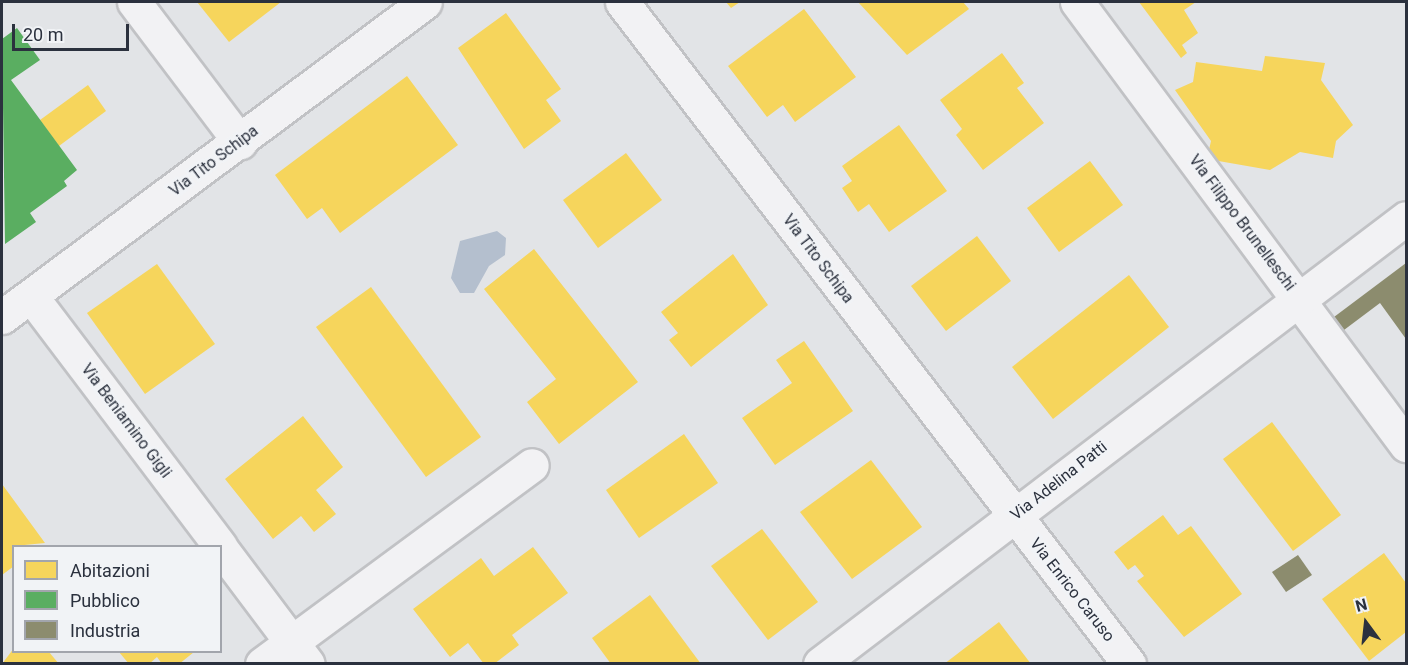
<!DOCTYPE html>
<html>
<head>
<meta charset="utf-8">
<style>
	body { margin:0 }
	#map { position:relative; width:1408px; height:665px; overflow:hidden; background:#e2e4e7; font-family:Roboto,sans-serif }
	div>[style] { position:absolute }
	.water>* { inset:0; background:#b4bfce }
	.homes>* { inset:0; background:#f6d55c }
	.public>* { inset:0; background:#5aae61 }
	.industry>* { inset:0; background:#8c8c6e }
	.roads { filter:drop-shadow(2px 0 #c1c2c5) drop-shadow(-2px 0 #c1c2c5) drop-shadow(0 2px #c1c2c5) drop-shadow(0 -2px #c1c2c5) }
	.minor>* { height:33px; margin:-16.5px; padding:0 16.5px; transform-origin:16.5px; border-radius:16.5px; background:#f2f2f4 }
	span { translate:-50% -50%; white-space:nowrap; text-align:center; line-height:1.15; -webkit-text-stroke:6px #f1f3f6; paint-order:stroke }
	.street-label { font-size:16px; color:#2b313e }
	.frame { position:absolute; inset:0; border:3px solid #2b313e; pointer-events:none }
	.legend { position:absolute; left:12px; top:545px; width:210px; height:108px; box-sizing:border-box; background:#f1f3f6; border:2px solid #a2a5ac; margin:0; padding:8px 10px; list-style:none; font-size:18px; color:#2b313e }
	.legend li { display:flex; align-items:center; gap:12px; height:30px }
	.legend b { width:30px; border:2px solid #a2a5ac }
	.north { position:absolute; left:1336px; top:593px; width:60px; height:60px; -webkit-text-stroke:4px #f1f3f6; paint-order:stroke; rotate:345deg; font-size:16px; font-weight:700; line-height:24px; text-align:center; color:#2b313e }
	.north::after { content:''; display:block; margin:auto; width:21px; height:27px; background:#2b313e; clip-path:polygon(50% 0,100% 100%,50% 72%,0 100%) }
	.scale { position:absolute; left:12px; top:24px; width:117px; height:27px; box-sizing:border-box; border:3px solid #2b313e; border-top:0; padding-left:8px; font-size:18px; line-height:21px; white-space:nowrap; color:#2b313e; -webkit-text-stroke:4px #f1f3f6; paint-order:stroke }
</style>
</head>
<body>
<div id="map">
	<div class="water">
		<div style="clip-path:polygon(497px 231px,506px 238px,505px 255px,489px 266px,474px 293px,460px 293px,451px 278px,460px 241px)"></div>
	</div>
	<div class="homes">
		<div style="clip-path:polygon(197px 2px,281px 2px,229px 42px)"></div>
		<div style="clip-path:polygon(726px 2px,740px 2px,731px 8px)"></div>
		<div style="clip-path:polygon(858px 2px,963px 2px,969px 9px,907px 55px)"></div>
		<div style="clip-path:polygon(1139px 2px,1196px 2px,1184px 10px,1198px 33px,1182px 45px,1187px 53px,1181px 58px)"></div>
		<div style="clip-path:polygon(804px 9px,856px 77px,795px 122px,783px 105px,767px 117px,728px 66px)"></div>
		<div style="clip-path:polygon(506px 13px,561px 89px,546px 100px,561px 121px,524px 149px,458px 48px)"></div>
		<div style="clip-path:polygon(1002px 53px,1024px 83px,1017px 88px,1044px 123px,983px 170px,956px 135px,962px 129px,940px 100px)"></div>
		<div style="clip-path:polygon(1265px 56px,1325px 63px,1321px 80px,1353px 125px,1336px 141px,1333px 158px,1300px 152px,1270px 170px,1207px 159px,1211px 141px,1175px 90px,1193px 82px,1196px 62px,1262px 71px)"></div>
		<div style="clip-path:polygon(407px 76px,458px 145px,340px 233px,322px 208px,307px 219px,275px 175px)"></div>
		<div style="clip-path:polygon(88px 85px,106px 111px,59px 146px,40px 120px)"></div>
		<div style="clip-path:polygon(899px 125px,947px 191px,889px 232px,869px 204px,858px 212px,842px 188px,852px 181px,842px 166px)"></div>
		<div style="clip-path:polygon(626px 153px,662px 200px,598px 248px,563px 200px)"></div>
		<div style="clip-path:polygon(1090px 161px,1123px 205px,1059px 252px,1027px 208px)"></div>
		<div style="clip-path:polygon(977px 236px,1011px 281px,946px 331px,911px 286px)"></div>
		<div style="clip-path:polygon(534px 249px,638px 382px,559px 444px,527px 402px,556px 379px,484px 289px)"></div>
		<div style="clip-path:polygon(733px 254px,768px 305px,691px 367px,669px 340px,678px 333px,661px 312px)"></div>
		<div style="clip-path:polygon(157px 264px,215px 344px,145px 394px,87px 313px)"></div>
		<div style="clip-path:polygon(1129px 275px,1169px 327px,1053px 419px,1012px 367px)"></div>
		<div style="clip-path:polygon(371px 287px,481px 437px,426px 477px,316px 327px)"></div>
		<div style="clip-path:polygon(804px 341px,853px 411px,775px 465px,742px 418px,792px 383px,776px 360px)"></div>
		<div style="clip-path:polygon(303px 416px,343px 467px,316px 490px,336px 514px,314px 532px,301px 516px,273px 539px,225px 479px)"></div>
		<div style="clip-path:polygon(1272px 422px,1341px 515px,1293px 551px,1223px 459px)"></div>
		<div style="clip-path:polygon(684px 434px,718px 483px,639px 538px,606px 490px)"></div>
		<div style="clip-path:polygon(871px 460px,922px 527px,852px 579px,800px 512px)"></div>
		<div style="clip-path:polygon(2px 484px,45px 543px,14px 546px,14px 566px,2px 575px)"></div>
		<div style="clip-path:polygon(1163px 515px,1178px 535px,1191px 526px,1242px 594px,1184px 637px,1137px 581px,1144px 576px,1135px 565px,1128px 570px,1114px 552px)"></div>
		<div style="clip-path:polygon(762px 529px,818px 602px,768px 640px,711px 566px)"></div>
		<div style="clip-path:polygon(533px 547px,568px 593px,512px 635px,519px 645px,494px 664px,484px 664px,468px 643px,450px 657px,413px 609px,481px 558px,494px 576px)"></div>
		<div style="clip-path:polygon(1384px 553px,1406px 583px,1406px 632px,1369px 661px,1322px 599px)"></div>
		<div style="clip-path:polygon(650px 595px,701px 664px,611px 664px,592px 638px)"></div>
		<div style="clip-path:polygon(999px 622px,1031px 664px,944px 664px)"></div>
		<div style="clip-path:polygon(14px 648px,49px 652px,59px 664px,2px 664px)"></div>
		<div style="clip-path:polygon(119px 652px,194px 652px,179px 664px,162px 664px,157px 657px,149px 664px,129px 664px)"></div>
	</div>
	<div class="public">
		<div style="clip-path:polygon(17px 28px,40px 60px,11px 80px,77px 170px,64px 181px,67px 186px,30px 213px,36px 222px,5px 244px,2px 39px)"></div>
	</div>
	<div class="industry">
		<div style="clip-path:polygon(1406px 263px,1406px 339px,1380px 303px,1344px 330px,1334px 317px)"></div>
		<div style="clip-path:polygon(1298px 555px,1312px 575px,1286px 592px,1272px 572px)"></div>
	</div>
	<div class="roads">
		<div class="minor">
			<div style="left:134px;top:2px;width:176px;rotate:52.9deg"></div>
			<div style="left:622px;top:2px;width:834px;rotate:52.55deg"></div>
			<div style="left:1077px;top:2px;width:552px;rotate:53.4deg"></div>
			<div style="left:31px;top:296px;width:313px;rotate:52.9deg"></div>
			<div style="left:2px;top:317px;width:527px;rotate:-36.67deg"></div>
			<div style="left:220px;top:547px;width:146px;rotate:53.1deg"></div>
			<div style="left:262px;top:664px;width:335px;rotate:-36.4deg"></div>
			<div style="left:820px;top:664px;width:736px;rotate:-37.27deg"></div>
		</div>
	</div>
	<div class="street-label">
		<span style="left:214px;top:161px;rotate:-37deg">Via Tito Schipa</span>
		<span style="left:1242px;top:223px;rotate:53deg">Via Filippo Brunelleschi</span>
		<span style="left:818px;top:259px;rotate:53deg">Via Tito Schipa</span>
		<span style="left:126px;top:421px;rotate:53deg">Via Beniamino Gigli</span>
		<span style="left:1059px;top:481px;rotate:-38deg">Via Adelina Patti</span>
		<span style="left:1072px;top:590px;rotate:52deg">Via Enrico Caruso</span>
	</div>
	<div class="frame"></div>
	<ul class="legend">
	<li><b style="height:16px;background:#f6d55c"></b>Abitazioni</li>
	<li><b style="height:16px;background:#5aae61"></b>Pubblico</li>
	<li><b style="height:16px;background:#8c8c6e"></b>Industria</li>
	</ul>
	<div class="north">N</div>
	<div class="scale">20 m</div>
</div>
</body>
</html>
